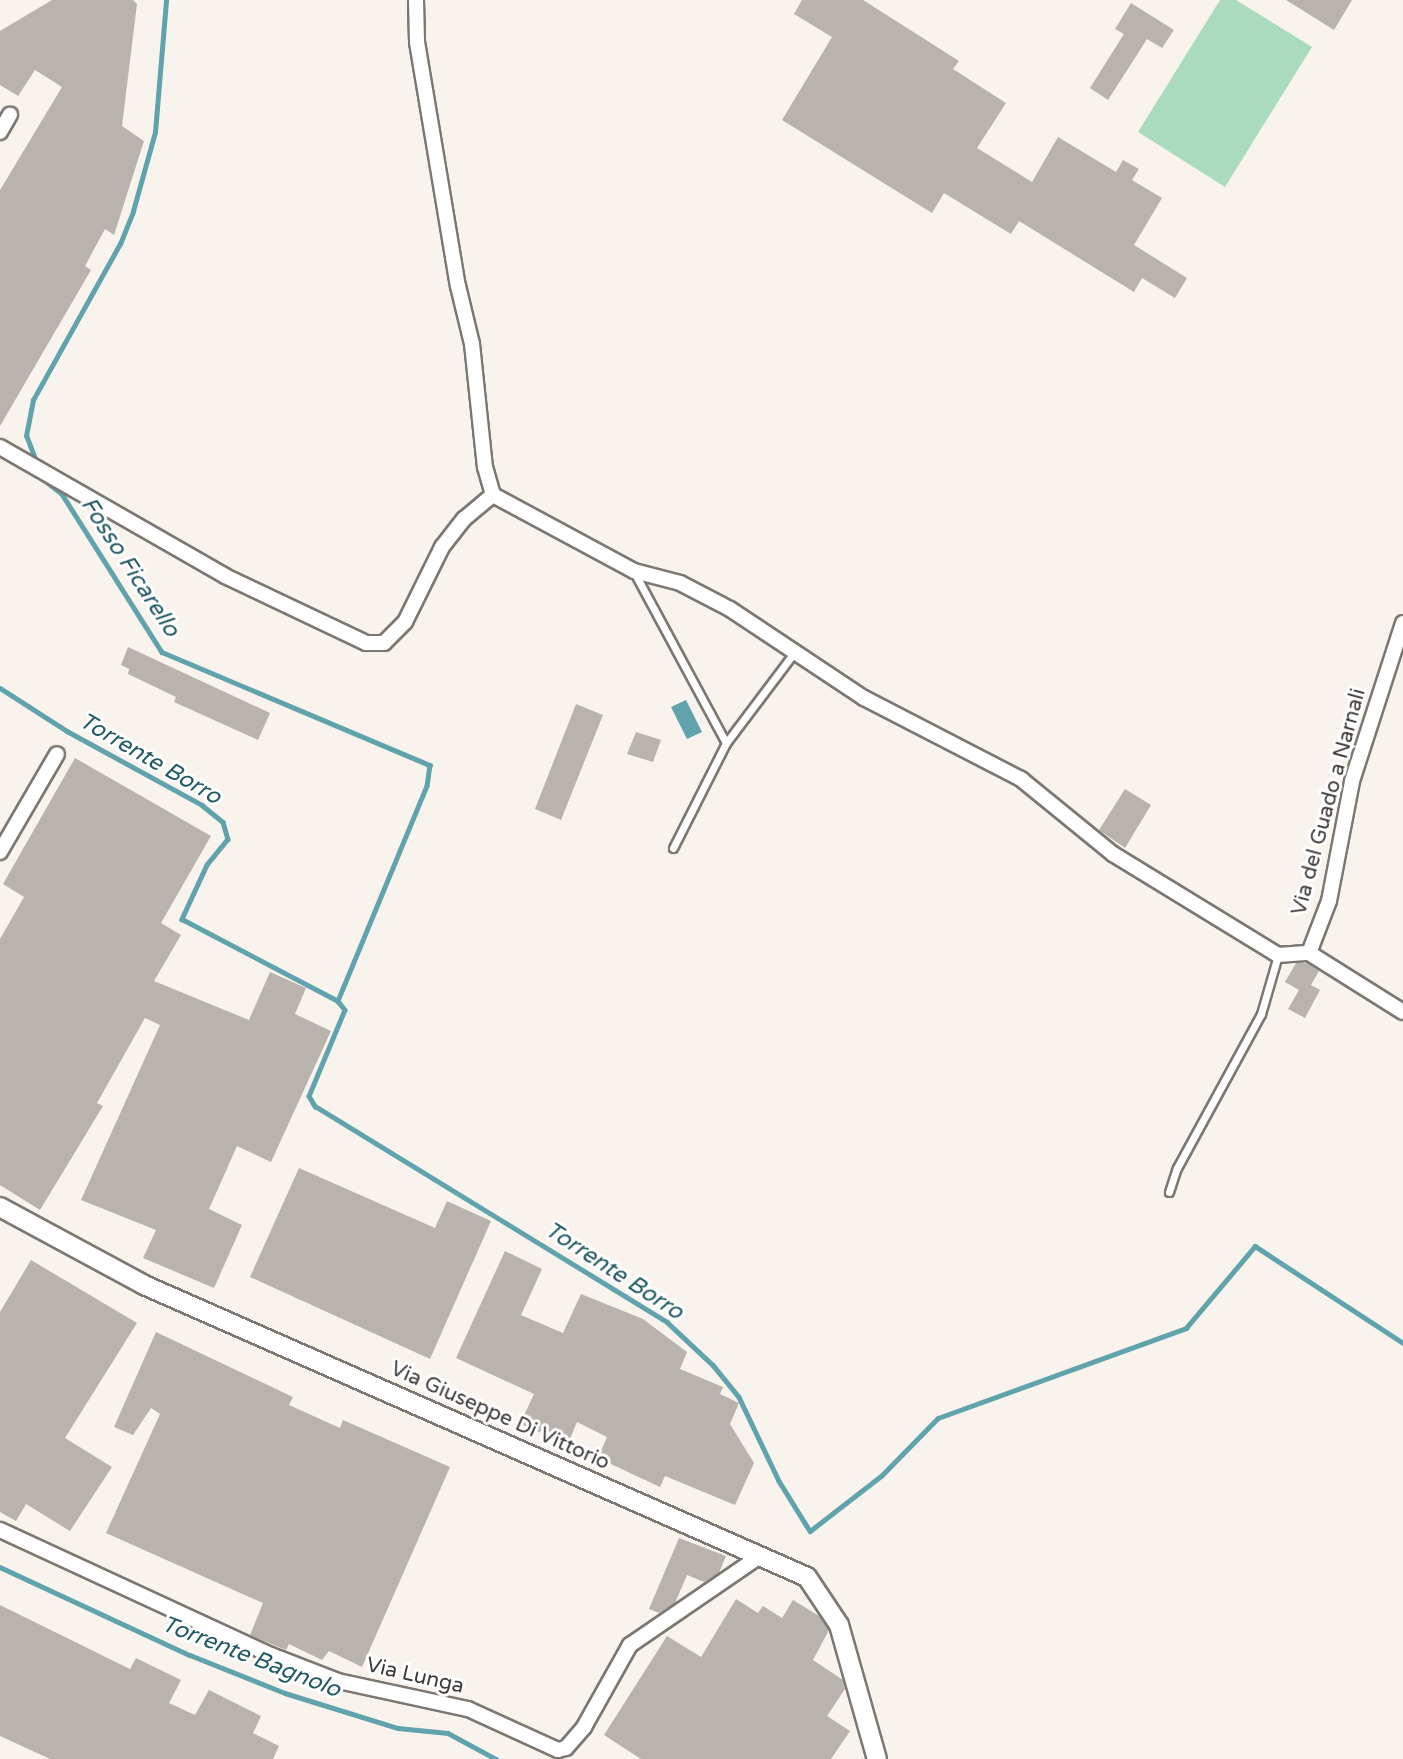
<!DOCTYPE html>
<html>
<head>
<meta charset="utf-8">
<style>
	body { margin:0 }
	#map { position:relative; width:1403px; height:1759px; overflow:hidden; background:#f9f3ed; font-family:"Varela Round",sans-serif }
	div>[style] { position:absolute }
	.green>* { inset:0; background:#abdbbf }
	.water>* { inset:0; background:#60a3ad }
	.stream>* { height:4.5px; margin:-2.25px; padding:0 2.25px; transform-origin:2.25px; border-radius:2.25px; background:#60a3ad }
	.building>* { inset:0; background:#b8b3ad }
	.roads { filter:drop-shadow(2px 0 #7c7772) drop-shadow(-2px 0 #7c7772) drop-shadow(0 2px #7c7772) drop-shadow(0 -2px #7c7772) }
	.service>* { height:7px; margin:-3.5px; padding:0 3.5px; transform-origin:3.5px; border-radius:3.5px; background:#fff }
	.minor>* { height:14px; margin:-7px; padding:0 7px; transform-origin:7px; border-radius:7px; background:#fff }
	.tertiary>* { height:18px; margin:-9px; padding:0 9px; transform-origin:9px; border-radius:9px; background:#fff }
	span { translate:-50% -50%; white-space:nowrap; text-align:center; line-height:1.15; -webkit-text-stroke:6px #fff; paint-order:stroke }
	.street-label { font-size:21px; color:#3c3937 }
	.water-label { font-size:23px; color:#215a62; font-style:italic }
</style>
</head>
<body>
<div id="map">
	<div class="green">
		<div style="clip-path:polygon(1220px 0,1236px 0,1312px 47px,1225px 187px,1138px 132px)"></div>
	</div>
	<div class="water">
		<div style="clip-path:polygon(686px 700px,702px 732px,687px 739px,671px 707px)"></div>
	</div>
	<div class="stream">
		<div style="left:37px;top:464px;width:30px;rotate:-111deg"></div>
		<div style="left:26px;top:436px;width:37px;rotate:-79deg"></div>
		<div style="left:33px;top:400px;width:179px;rotate:-60.9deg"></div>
		<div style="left:120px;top:244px;width:35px;rotate:-68deg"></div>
		<div style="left:133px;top:211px;width:82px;rotate:-74.4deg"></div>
		<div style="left:155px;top:132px;width:132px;rotate:-85.2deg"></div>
		<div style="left:43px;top:479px;width:24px;rotate:38deg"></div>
		<div style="left:62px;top:494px;width:187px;rotate:57.7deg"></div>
		<div style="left:162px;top:652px;width:291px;rotate:22.9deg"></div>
		<div style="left:430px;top:765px;width:21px;rotate:98deg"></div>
		<div style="left:427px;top:786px;width:233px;rotate:112.5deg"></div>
		<div style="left:0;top:688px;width:80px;rotate:32.7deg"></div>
		<div style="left:67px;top:731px;width:154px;rotate:28.7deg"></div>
		<div style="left:202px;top:805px;width:27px;rotate:39deg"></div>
		<div style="left:223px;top:822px;width:18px;rotate:74deg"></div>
		<div style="left:228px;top:839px;width:33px;rotate:129deg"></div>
		<div style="left:207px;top:865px;width:60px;rotate:114.8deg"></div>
		<div style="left:182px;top:919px;width:176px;rotate:27.7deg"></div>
		<div style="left:338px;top:1001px;width:11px;rotate:52deg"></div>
		<div style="left:345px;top:1010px;width:93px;rotate:112.7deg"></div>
		<div style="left:309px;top:1096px;width:12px;rotate:59deg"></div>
		<div style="left:315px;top:1106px;width:413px;rotate:31.5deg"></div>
		<div style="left:667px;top:1322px;width:63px;rotate:43.1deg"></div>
		<div style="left:713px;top:1365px;width:41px;rotate:50.9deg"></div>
		<div style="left:739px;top:1397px;width:93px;rotate:64.5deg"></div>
		<div style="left:779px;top:1481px;width:59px;rotate:58.2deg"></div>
		<div style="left:810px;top:1531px;width:90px;rotate:-37.8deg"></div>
		<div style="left:881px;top:1476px;width:81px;rotate:-45.5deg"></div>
		<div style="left:938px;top:1418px;width:264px;rotate:-19.9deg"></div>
		<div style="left:1186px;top:1328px;width:107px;rotate:-49.9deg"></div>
		<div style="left:1255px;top:1246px;width:177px;rotate:33.2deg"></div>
		<div style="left:0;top:1567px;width:209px;rotate:24.9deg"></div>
		<div style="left:190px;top:1655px;width:102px;rotate:21.8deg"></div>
		<div style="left:285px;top:1693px;width:118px;rotate:17.2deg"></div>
		<div style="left:398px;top:1728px;width:50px;rotate:5.7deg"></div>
		<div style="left:448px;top:1733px;width:55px;rotate:28.4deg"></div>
	</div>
	<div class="building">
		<div style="clip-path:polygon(52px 0,133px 0,137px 4px,122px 126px,144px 141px,114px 235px,105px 229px,85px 266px,91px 270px,0 426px,0 190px,62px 87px,35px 70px,18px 96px,0 85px,0 31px)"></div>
		<div style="clip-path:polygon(802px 0,863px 0,959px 61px,953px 69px,1006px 103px,977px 148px,1032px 182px,1058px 137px,1116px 172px,1123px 160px,1139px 169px,1132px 180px,1162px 198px,1134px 245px,1187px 278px,1175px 298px,1142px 278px,1134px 292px,1019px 221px,1011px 234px,944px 193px,932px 213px,782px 120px,832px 37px,794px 14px)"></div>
		<div style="clip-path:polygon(1286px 0,1352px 0,1334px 30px)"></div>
		<div style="clip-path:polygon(1131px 3px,1174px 30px,1162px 48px,1147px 39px,1108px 100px,1090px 88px,1124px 34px,1115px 29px)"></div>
		<div style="clip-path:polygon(128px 647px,270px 713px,258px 740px,174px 702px,176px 697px,128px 674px,129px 669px,121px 665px)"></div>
		<div style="clip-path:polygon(576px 704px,603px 715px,561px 820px,535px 809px)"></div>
		<div style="clip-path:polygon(636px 732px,661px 740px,653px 762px,627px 754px)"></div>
		<div style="clip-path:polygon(75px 758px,211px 836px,161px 923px,181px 935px,154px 981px,249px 1020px,270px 972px,306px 988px,295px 1014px,331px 1031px,271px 1162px,237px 1146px,209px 1209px,242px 1225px,214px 1288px,143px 1258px,156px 1230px,81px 1200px,160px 1025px,145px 1018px,97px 1103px,103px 1106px,40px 1210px,0 1185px,0 939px,24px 897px,3px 884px)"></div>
		<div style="clip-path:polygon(1125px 789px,1151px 805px,1125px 848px,1099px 830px)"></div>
		<div style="clip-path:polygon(1296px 963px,1307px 963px,1319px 971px,1311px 985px,1320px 990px,1305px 1018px,1288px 1009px,1299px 990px,1285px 982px)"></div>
		<div style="clip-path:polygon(299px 1168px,435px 1228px,447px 1201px,491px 1221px,430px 1359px,250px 1277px)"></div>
		<div style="clip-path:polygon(505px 1251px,542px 1269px,521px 1315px,563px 1333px,581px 1294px,643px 1319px,687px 1352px,680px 1369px,723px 1387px,720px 1394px,739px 1403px,730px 1424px,754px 1463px,735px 1505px,665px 1476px,660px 1487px,598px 1458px,607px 1437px,577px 1422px,568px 1444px,520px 1424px,534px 1394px,456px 1358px)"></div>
		<div style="clip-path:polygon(31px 1260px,137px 1323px,65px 1438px,112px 1467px,70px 1531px,26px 1504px,16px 1521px,0 1512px,0 1312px)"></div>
		<div style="clip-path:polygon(156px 1332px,293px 1397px,289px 1405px,340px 1428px,343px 1420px,450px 1467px,362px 1667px,329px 1651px,322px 1660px,289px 1644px,286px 1650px,250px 1635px,263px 1603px,106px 1533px,160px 1414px,151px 1408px,133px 1435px,114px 1427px)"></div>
		<div style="clip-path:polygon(679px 1538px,726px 1556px,719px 1573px,704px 1582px,687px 1575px,675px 1603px,659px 1613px,649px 1609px)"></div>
		<div style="clip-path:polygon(736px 1599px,758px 1613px,763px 1606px,782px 1618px,793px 1600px,819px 1616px,829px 1630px,813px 1660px,843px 1680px,845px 1689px,827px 1716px,850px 1731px,831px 1759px,641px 1759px,604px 1735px,667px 1636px,701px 1657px)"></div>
		<div style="clip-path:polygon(0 1605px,130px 1669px,136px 1658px,181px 1680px,169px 1703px,195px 1715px,209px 1690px,261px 1716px,253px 1733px,279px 1746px,273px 1759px,50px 1759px,0 1736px)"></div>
	</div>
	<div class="roads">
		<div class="service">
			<div style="left:634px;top:572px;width:194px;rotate:61.7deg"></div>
			<div style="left:673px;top:848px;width:118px;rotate:-63.2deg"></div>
			<div style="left:726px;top:743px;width:111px;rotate:-53deg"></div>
			<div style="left:1169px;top:1192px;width:25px;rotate:-72deg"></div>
			<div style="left:1177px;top:1168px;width:175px;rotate:-61.4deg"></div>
			<div style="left:1261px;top:1014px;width:61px;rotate:-73.9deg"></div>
		</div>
		<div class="minor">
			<div style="left:416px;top:0;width:42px;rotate:88.6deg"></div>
			<div style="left:417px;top:42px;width:247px;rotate:80.5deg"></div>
			<div style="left:458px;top:286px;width:60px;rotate:76.4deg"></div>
			<div style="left:472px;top:344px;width:124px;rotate:84deg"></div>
			<div style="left:485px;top:467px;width:29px;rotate:74deg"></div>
			<div style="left:0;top:132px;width:20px;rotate:-60deg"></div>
			<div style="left:0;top:447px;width:259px;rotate:29.8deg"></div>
			<div style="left:225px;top:576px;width:156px;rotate:25.4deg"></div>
			<div style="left:366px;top:643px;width:18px"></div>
			<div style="left:384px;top:643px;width:30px;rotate:-45deg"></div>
			<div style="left:405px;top:622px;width:84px;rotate:-63.7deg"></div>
			<div style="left:442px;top:547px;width:36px;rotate:-52deg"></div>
			<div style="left:464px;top:519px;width:38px;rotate:-40deg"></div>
			<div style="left:493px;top:495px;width:160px;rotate:28.3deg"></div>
			<div style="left:634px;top:571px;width:48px;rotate:14.6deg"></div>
			<div style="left:680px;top:583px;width:56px;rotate:27.5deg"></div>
			<div style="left:730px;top:609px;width:161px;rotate:33.6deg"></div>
			<div style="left:864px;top:698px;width:177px;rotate:27.3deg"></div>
			<div style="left:1021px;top:779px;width:119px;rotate:39.2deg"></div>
			<div style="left:1113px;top:854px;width:193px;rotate:31.5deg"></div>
			<div style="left:1278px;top:955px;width:31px;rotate:-4deg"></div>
			<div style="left:0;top:852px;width:113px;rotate:-59.8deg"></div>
			<div style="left:1309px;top:953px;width:56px;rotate:-69deg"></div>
			<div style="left:1329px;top:901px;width:122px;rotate:-79.1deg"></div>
			<div style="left:1352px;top:781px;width:166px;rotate:-72.1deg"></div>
			<div style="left:1309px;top:953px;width:111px;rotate:32.1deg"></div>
			<div style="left:0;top:1530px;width:298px;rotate:24.8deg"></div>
			<div style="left:271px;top:1655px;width:72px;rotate:21.2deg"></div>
			<div style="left:338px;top:1681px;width:133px;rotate:12.2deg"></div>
			<div style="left:468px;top:1709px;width:99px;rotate:24.5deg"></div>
			<div style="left:558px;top:1750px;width:8px;rotate:-14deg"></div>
			<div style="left:566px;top:1748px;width:28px;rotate:-49deg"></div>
			<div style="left:584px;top:1727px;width:94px;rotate:-60.7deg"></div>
			<div style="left:630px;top:1645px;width:158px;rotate:-34.4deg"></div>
		</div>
		<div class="tertiary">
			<div style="left:0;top:1207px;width:164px;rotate:28.4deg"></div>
			<div style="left:144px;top:1285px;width:724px;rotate:23.77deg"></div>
			<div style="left:807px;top:1577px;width:58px;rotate:56.3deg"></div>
			<div style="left:839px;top:1625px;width:139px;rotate:74.2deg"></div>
		</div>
	</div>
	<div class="street-label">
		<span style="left:1329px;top:802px;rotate:-75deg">Via del Guado a Narnali</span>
		<span style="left:500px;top:1416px;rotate:24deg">Via Giuseppe Di Vittorio</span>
		<span style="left:415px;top:1676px;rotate:13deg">Via Lunga</span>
	</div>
	<div class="water-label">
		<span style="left:130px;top:567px;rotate:57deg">Fosso Ficarello</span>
		<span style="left:150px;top:759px;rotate:30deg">Torrente Borro</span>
		<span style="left:614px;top:1271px;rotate:33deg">Torrente Borro</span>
		<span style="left:251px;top:1657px;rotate:21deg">Torrente Bagnolo</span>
	</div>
</div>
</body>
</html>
